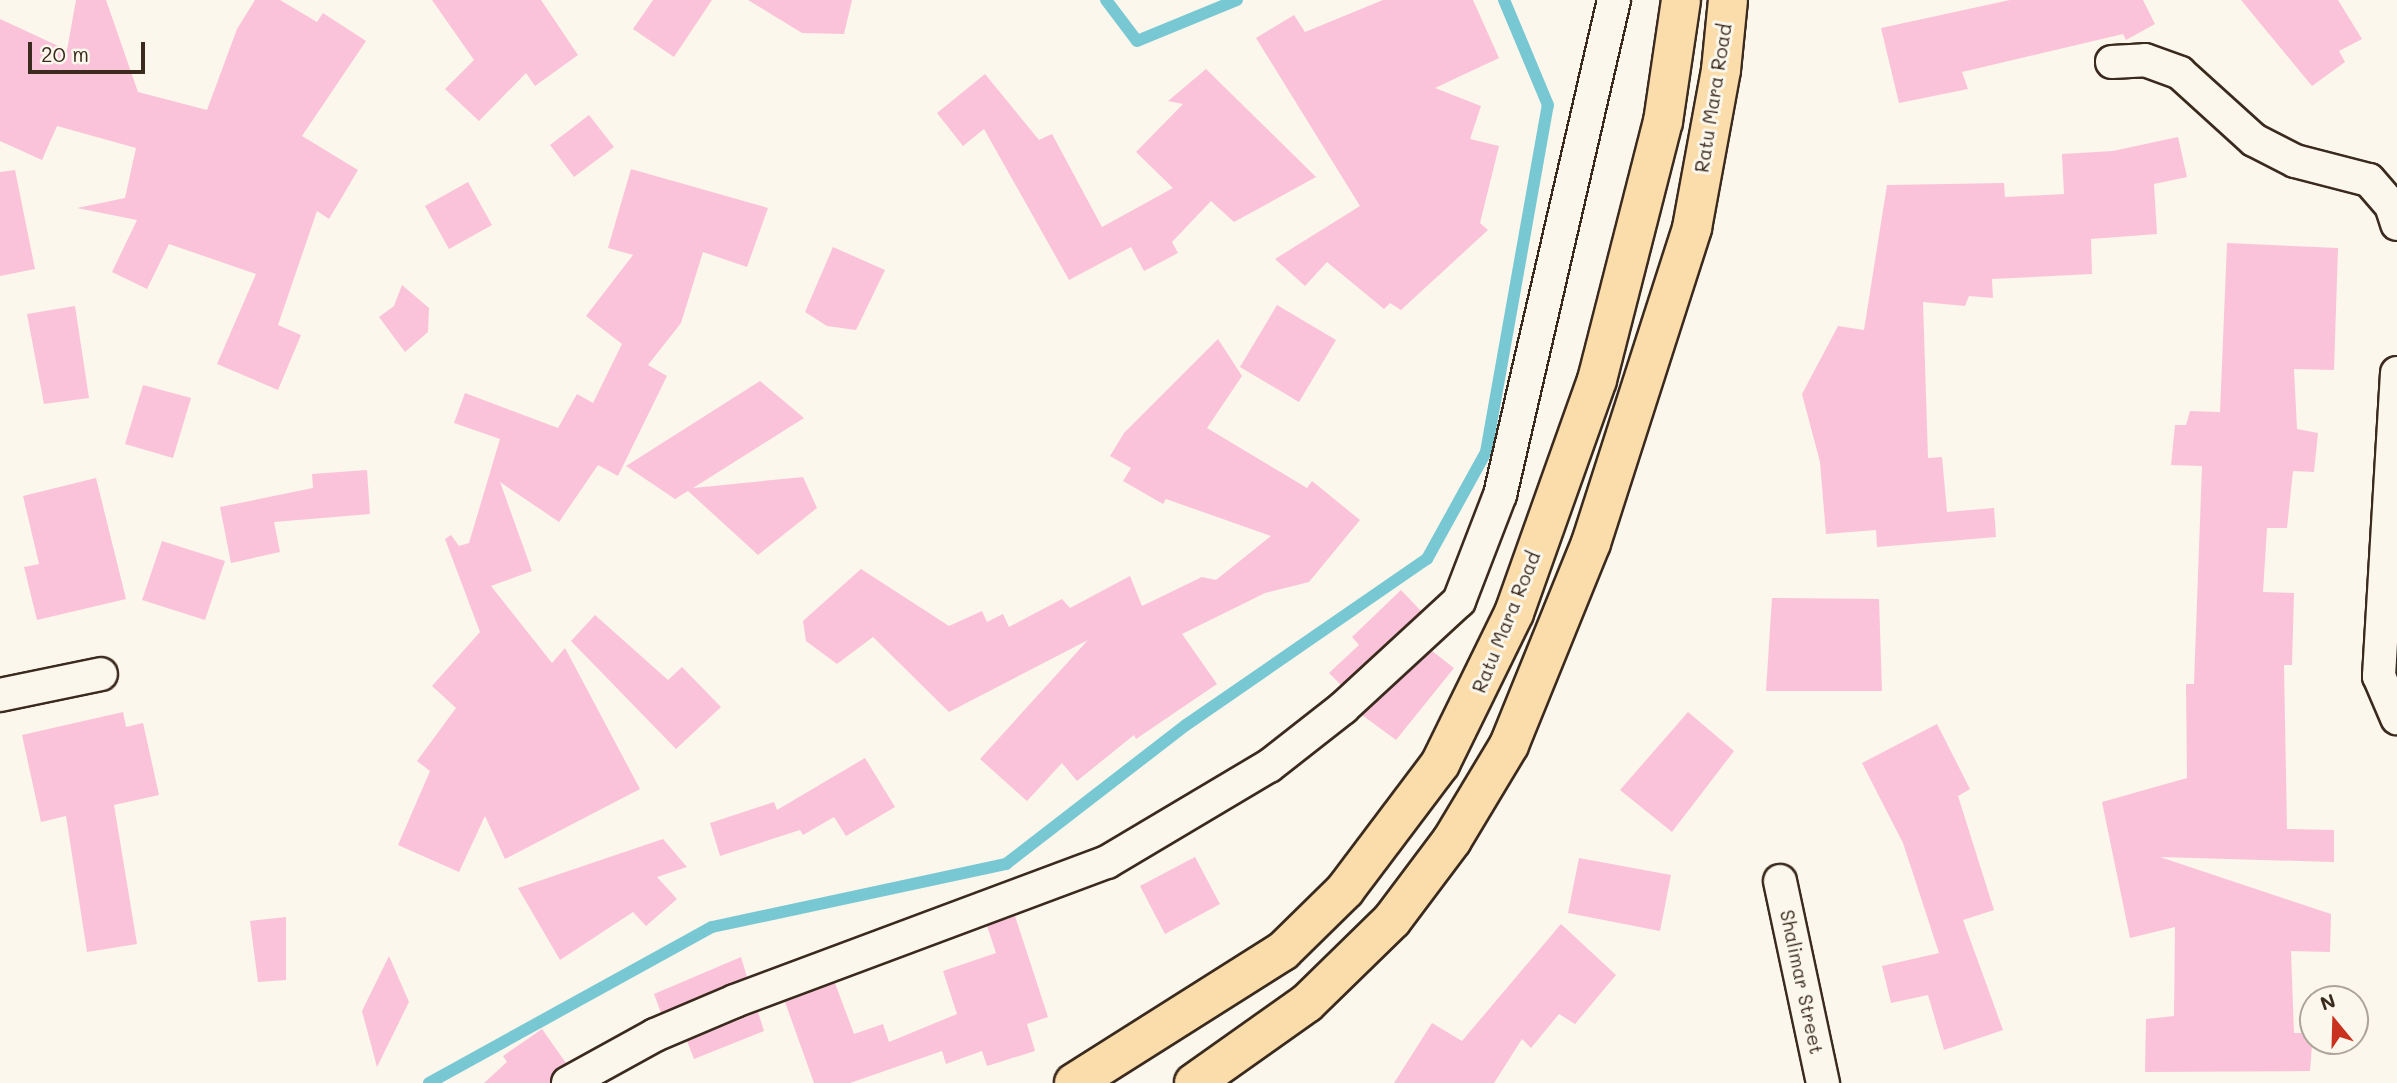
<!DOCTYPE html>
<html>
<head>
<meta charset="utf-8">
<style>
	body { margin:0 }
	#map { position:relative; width:2397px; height:1083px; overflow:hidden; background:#fbf7ec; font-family:Mali,sans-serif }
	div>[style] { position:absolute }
	.stream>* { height:12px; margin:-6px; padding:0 6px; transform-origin:6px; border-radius:6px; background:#78c8d4 }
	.building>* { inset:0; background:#fbc3d9 }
	.roads { filter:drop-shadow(2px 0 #3b2a1e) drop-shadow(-2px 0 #3b2a1e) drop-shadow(0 2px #3b2a1e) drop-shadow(0 -2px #3b2a1e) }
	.minor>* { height:32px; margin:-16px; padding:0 16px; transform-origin:16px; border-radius:16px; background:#fbf7ec }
	.trunk>* { height:38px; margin:-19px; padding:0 19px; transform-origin:19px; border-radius:19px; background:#faddab }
	span { translate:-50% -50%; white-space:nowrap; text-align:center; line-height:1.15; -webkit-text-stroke:6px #fbf7ec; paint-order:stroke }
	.street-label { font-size:19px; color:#3b2a1e }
	.north { position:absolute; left:2299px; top:985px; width:70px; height:70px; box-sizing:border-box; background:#fbf7ec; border:2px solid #aea59a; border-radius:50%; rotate:341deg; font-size:19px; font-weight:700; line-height:28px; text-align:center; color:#3b2a1e }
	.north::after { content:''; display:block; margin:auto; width:24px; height:32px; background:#c8321e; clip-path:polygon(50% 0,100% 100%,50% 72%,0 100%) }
	.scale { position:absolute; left:28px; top:42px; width:117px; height:32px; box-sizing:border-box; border:4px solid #3b2a1e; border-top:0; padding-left:9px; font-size:21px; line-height:24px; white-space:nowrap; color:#3b2a1e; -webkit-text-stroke:5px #fbf7ec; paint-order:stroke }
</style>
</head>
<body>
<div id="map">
	<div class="stream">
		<div style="left:1106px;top:0;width:51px;rotate:52.9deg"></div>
		<div style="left:1137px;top:41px;width:108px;rotate:-22.3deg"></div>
		<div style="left:429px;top:1083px;width:323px;rotate:-28.9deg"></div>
		<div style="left:712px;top:927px;width:301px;rotate:-12.1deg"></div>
		<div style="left:1006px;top:864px;width:227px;rotate:-37.7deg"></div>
		<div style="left:1186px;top:725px;width:293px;rotate:-34.6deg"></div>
		<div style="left:1427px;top:559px;width:122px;rotate:-61.1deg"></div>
		<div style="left:1486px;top:452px;width:352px;rotate:-79.9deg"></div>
		<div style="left:1548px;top:105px;width:114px;rotate:-112.7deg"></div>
	</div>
	<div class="building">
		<div style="clip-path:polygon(76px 0,106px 0,138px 92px,207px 110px,237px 29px,255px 0,280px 0,317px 22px,323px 13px,366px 41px,302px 136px,358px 170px,329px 219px,317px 211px,278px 325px,301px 335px,278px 390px,217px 364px,256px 274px,169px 244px,147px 289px,112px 272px,137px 220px,77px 208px,125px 198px,136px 148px,57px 126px,42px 160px,0 141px,0 19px,67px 50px)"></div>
		<div style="clip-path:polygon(432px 0,541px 0,578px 55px,535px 86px,526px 73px,479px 121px,445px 89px,474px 60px)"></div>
		<div style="clip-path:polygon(653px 0,712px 0,674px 57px,633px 29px)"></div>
		<div style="clip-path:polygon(748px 0,852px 0,844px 34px,802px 33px)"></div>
		<div style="clip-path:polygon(1383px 0,1473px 0,1499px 58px,1435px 88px,1481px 106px,1470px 139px,1499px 146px,1480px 223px,1488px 230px,1401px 310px,1390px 303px,1384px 309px,1327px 262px,1305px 286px,1275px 259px,1360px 206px,1256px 38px,1294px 15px,1305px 32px)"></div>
		<div style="clip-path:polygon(2010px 0,2143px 0,2155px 24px,2126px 40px,2123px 34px,1962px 72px,1968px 89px,1899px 103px,1881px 28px)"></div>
		<div style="clip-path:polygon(2241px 0,2338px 0,2362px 39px,2339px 51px,2345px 62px,2312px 86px)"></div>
		<div style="clip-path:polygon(1206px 69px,1316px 177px,1234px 222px,1211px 201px,1172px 242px,1178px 253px,1144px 271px,1131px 247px,1069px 280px,984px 129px,963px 146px,937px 113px,985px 74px,1039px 140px,1052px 134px,1102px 227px,1173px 188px,1136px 152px,1183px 104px,1168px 101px)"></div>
		<div style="clip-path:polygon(589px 115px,614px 147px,574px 177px,550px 145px)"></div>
		<div style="clip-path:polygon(2178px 137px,2187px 177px,2154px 184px,2157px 234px,2091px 239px,2092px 274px,1992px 279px,1993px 298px,1969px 296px,1965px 306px,1923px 302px,1928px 458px,1942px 457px,1947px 512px,1994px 508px,1996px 537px,1877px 547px,1876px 530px,1826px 534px,1820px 462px,1802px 394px,1838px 326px,1864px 330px,1887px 185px,2004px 183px,2005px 197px,2064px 194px,2062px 154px,2113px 151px)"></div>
		<div style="clip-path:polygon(631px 169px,768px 208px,747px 267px,703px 252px,681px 323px,648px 365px,667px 376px,618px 476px,598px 465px,559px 522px,500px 482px,532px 571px,491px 586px,552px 663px,565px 648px,640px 789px,505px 859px,485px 816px,459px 872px,398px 845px,430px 771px,417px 761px,456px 708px,432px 686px,480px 632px,445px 539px,451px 535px,459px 546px,469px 543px,500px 439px,454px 423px,465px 393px,558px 428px,577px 394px,593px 403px,622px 344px,586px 316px,633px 255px,608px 248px)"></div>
		<div style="clip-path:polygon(15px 170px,35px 269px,0 276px,0 172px)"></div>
		<div style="clip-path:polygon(468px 182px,492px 225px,449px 249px,425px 206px)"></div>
		<div style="clip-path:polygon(2227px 243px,2338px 248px,2334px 370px,2294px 369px,2297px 429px,2318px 433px,2314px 472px,2293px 471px,2287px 528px,2267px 528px,2263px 592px,2294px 593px,2292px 665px,2284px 665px,2287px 829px,2334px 830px,2334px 862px,2160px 857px,2331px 914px,2330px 952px,2291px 951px,2294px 1033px,2313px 1033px,2310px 1071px,2145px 1072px,2146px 1019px,2174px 1016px,2175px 927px,2130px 938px,2102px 802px,2187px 778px,2186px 684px,2194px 684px,2202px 466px,2171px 465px,2175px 425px,2186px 425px,2190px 411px,2220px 412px)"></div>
		<div style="clip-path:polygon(833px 247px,885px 270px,856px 330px,827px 326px,805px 312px)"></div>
		<div style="clip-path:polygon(402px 285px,429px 308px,428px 332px,405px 352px,379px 317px,394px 306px)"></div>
		<div style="clip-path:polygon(1277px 305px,1336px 340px,1299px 402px,1240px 367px)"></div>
		<div style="clip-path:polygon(75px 306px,89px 398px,44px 404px,27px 314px)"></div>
		<div style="clip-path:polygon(1218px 339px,1242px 376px,1207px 428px,1307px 488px,1312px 481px,1360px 520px,1309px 582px,1265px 593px,1182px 634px,1217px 684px,1136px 739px,1134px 735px,1077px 781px,1062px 763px,1027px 801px,980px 759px,1088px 640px,949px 712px,873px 637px,837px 664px,806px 641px,803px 621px,861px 569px,949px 626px,982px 611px,987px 622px,1003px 614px,1009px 627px,1062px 599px,1070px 608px,1130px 576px,1142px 606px,1202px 577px,1216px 580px,1271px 536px,1166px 499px,1163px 504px,1123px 481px,1131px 468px,1110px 456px,1124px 433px)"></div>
		<div style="clip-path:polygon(760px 381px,804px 418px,693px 488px,803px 477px,817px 508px,758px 555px,688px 491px,675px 499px,626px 466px)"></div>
		<div style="clip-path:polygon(143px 385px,191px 398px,173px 458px,125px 444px)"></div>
		<div style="clip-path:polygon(367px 470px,370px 514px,274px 522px,280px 552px,231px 563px,220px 507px,313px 488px,312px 474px)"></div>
		<div style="clip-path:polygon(96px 478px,126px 599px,37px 620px,24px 567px,39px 564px,23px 496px)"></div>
		<div style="clip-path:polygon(162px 541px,225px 561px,205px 620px,142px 600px)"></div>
		<div style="clip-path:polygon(1401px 590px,1421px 611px,1341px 685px,1329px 673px,1359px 645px,1352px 637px)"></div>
		<div style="clip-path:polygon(1772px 598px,1879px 599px,1882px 691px,1766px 691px)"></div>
		<div style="clip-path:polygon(595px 615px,668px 680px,682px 667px,721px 707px,676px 749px,571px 641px)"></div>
		<div style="clip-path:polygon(1432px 651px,1454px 668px,1396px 740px,1362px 715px)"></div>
		<div style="clip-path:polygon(123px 712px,126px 727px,143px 723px,159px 795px,114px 805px,137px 944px,87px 952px,66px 816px,41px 822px,22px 735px)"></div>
		<div style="clip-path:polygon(1688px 712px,1734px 751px,1672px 832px,1620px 790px)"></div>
		<div style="clip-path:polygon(1937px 724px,1970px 789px,1958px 796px,1994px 910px,1963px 920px,2003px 1030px,1944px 1050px,1928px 995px,1891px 1003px,1882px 966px,1939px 953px,1903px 843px,1862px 763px)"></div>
		<div style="clip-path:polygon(865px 758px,895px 807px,846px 836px,834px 817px,803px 835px,800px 830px,720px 856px,710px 823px,774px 802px,777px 810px)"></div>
		<div style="clip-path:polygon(663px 839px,687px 867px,657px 877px,677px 899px,646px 926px,633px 912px,560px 960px,518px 888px)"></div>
		<div style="clip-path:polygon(1195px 857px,1220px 904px,1165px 934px,1140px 886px)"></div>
		<div style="clip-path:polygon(1579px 858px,1671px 875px,1660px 931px,1568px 913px)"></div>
		<div style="clip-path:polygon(1015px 916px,1048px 1017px,1027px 1024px,1035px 1051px,987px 1066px,982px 1051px,946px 1064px,942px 1051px,850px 1083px,814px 1083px,785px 1002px,835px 983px,854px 1034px,883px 1024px,889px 1042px,957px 1014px,943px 971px,996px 953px,987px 926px)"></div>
		<div style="clip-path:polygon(286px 917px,286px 980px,258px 982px,250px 921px)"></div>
		<div style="clip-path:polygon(1561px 924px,1616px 975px,1575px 1024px,1559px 1014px,1531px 1048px,1522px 1039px,1494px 1083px,1394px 1083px,1432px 1023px,1462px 1041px)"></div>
		<div style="clip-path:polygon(389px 956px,409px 1002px,377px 1067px,362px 1011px)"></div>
		<div style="clip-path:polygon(741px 957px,747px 977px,661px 1013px,654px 994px)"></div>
		<div style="clip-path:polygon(758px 1012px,764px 1031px,694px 1059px,687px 1041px)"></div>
		<div style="clip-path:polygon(542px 1029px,566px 1063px,550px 1083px,484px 1083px,507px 1062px,503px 1056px)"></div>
	</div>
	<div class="roads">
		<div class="minor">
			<div style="left:2112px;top:62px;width:33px;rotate:-3deg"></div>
			<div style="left:2145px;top:60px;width:37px;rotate:20deg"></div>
			<div style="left:2180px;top:73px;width:100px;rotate:42.2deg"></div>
			<div style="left:2254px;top:140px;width:46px;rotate:27.1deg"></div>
			<div style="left:2295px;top:161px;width:76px;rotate:14.4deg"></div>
			<div style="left:2369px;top:180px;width:33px;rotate:49deg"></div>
			<div style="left:2391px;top:205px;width:20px;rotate:72deg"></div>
			<div style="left:2397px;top:373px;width:304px;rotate:93.4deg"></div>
			<div style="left:2379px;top:676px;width:46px;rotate:66.8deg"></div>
			<div style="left:0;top:695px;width:103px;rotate:-11.7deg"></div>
			<div style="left:1780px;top:881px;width:207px;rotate:78deg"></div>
			<div style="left:568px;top:1083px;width:99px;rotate:-28.9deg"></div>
			<div style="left:655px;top:1035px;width:87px;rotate:-23deg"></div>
			<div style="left:735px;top:1001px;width:397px;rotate:-20.5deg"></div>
			<div style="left:1107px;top:862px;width:188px;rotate:-30.7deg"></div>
			<div style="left:1269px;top:766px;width:94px;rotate:-38.1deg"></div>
			<div style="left:1343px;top:708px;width:158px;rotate:-42.7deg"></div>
			<div style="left:1459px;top:601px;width:114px;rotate:-68.9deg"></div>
			<div style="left:1500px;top:495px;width:508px;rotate:-77.03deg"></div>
		</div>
		<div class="trunk">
			<div style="left:1074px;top:1083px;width:247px;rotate:-32.3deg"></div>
			<div style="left:1283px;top:951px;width:87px;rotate:-44.5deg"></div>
			<div style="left:1345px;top:890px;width:158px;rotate:-53deg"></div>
			<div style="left:1440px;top:764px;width:168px;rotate:-63.9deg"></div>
			<div style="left:1514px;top:613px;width:247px;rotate:-70.4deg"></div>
			<div style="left:1597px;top:380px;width:266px;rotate:-75.7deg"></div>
			<div style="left:1663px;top:122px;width:123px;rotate:-81.6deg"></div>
			<div style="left:1194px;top:1083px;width:138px;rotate:-35.3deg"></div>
			<div style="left:1307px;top:1003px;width:119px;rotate:-44.3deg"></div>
			<div style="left:1392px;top:920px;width:100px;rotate:-53.1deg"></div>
			<div style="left:1452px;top:840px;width:111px;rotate:-59deg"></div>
			<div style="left:1509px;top:745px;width:218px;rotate:-67.9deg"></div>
			<div style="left:1591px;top:543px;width:331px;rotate:-72.2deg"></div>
			<div style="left:1692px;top:228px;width:161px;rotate:-79.6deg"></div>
			<div style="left:1721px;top:70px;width:70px;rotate:-84.3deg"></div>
		</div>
	</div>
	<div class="street-label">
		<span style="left:1713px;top:98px;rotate:-81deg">Ratu Mara Road</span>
		<span style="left:1506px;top:622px;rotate:-68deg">Ratu Mara Road</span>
		<span style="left:1802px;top:982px;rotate:78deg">Shalimar Street</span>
	</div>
	<div class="north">N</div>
	<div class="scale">20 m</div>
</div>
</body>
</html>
